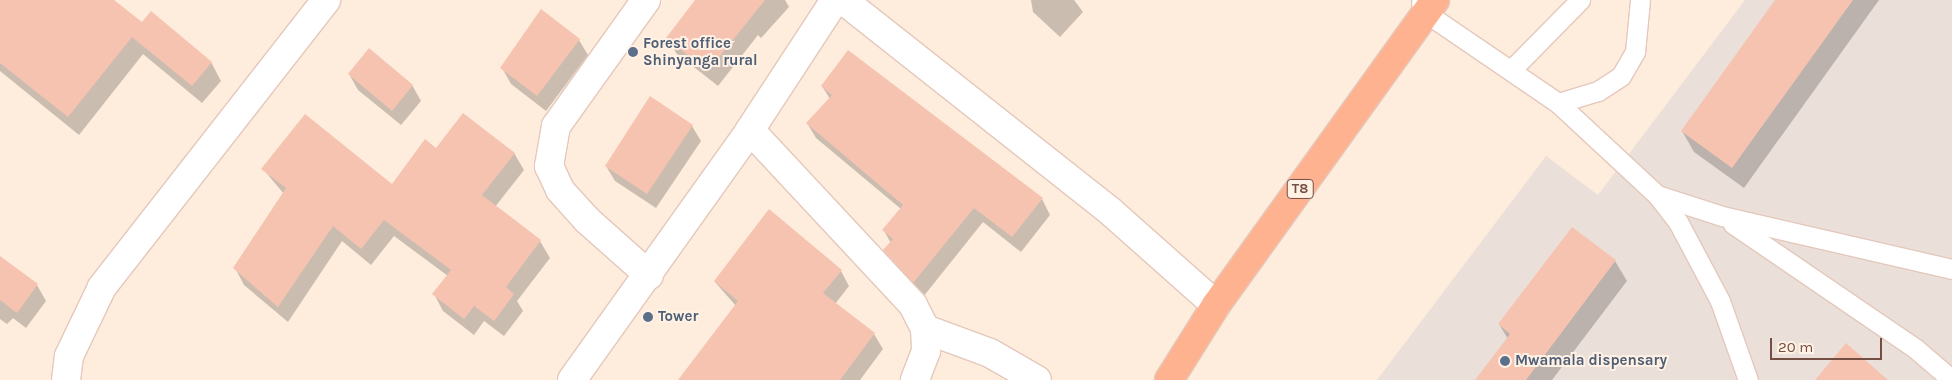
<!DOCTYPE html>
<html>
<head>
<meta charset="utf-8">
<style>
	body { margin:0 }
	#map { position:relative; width:1952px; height:380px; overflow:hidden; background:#feecdc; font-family:Karla,sans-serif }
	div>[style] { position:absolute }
	.industrial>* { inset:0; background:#ebdfd9 }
	.shadow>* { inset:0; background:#0003 }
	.building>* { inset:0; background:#f6c3b1 }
	.roads { filter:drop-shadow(1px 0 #e4c8bb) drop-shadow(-1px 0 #e4c8bb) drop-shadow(0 1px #e4c8bb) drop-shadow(0 -1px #e4c8bb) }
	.service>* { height:19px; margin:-9.5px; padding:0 9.5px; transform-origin:9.5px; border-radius:9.5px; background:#fff }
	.minor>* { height:28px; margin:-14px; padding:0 14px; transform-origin:14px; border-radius:14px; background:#fff }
	.trunk>* { height:28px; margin:-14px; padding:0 14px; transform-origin:14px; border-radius:14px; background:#ffb28f }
	.dots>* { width:14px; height:14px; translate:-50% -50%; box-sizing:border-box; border:2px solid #fff1e4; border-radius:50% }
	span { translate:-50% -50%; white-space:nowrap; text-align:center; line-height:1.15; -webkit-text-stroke:4px #fff1e4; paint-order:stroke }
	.shield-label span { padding:1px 4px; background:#fff1e4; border:1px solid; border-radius:4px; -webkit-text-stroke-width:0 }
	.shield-label { font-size:14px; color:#754e43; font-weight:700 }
	.service-label { font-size:15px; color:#4e5e75; font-weight:700 }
	.left { translate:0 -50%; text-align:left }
	.scale { position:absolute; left:1770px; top:338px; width:112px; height:22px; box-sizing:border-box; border:2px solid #754e43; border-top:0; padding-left:6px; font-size:15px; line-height:18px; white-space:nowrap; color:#754e43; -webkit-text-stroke:4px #fff1e4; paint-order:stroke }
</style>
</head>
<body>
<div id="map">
	<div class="industrial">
		<div style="clip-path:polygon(1745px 0,1952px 0,1952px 380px,1377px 380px,1546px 156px,1598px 195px)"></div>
	</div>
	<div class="shadow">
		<div style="clip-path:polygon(0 0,112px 0,142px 24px,211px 62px,221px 81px,202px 103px,143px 54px,79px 135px,0 71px)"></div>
		<div style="clip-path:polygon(697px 0,785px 0,789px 7px,761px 38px,758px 35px,718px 86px,676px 53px,668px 38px)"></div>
		<div style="clip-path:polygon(1031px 0,1074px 0,1083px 12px,1060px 37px,1033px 12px)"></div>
		<div style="clip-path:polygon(1777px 0,1879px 0,1744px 188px,1694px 152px,1682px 131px)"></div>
		<div style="clip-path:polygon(579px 40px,588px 55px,546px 111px,511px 84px,502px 68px)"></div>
		<div style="clip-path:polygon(349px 74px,412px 85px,421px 101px,401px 125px,358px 90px)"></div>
		<div style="clip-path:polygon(822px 86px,1042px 199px,1050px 215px,1021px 252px,983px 222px,923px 297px,885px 250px,891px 243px,884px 231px,901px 209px,816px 138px,807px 123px,830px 99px)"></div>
		<div style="clip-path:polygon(692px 126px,701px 141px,656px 208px,615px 181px,606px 166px)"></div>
		<div style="clip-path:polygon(436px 150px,514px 153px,524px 170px,495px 207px,540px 241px,550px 258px,517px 301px,523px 311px,504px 336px,484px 321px,474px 335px,443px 311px,434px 294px,448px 276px,394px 236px,371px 265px,342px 241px,288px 322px,244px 285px,235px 268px,284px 194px,263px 169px,393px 185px)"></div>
		<div style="clip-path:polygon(0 257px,37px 285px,46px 301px,26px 328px,13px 318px,7px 324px,0 319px)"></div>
		<div style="clip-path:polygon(1615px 261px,1627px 281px,1552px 380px,1476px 380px,1508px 339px,1499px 324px)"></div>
		<div style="clip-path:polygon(841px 271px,849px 286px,835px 304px,874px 334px,883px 349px,860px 380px,680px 380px,736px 306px,715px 282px)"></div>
	</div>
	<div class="building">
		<div style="clip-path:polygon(0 0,114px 0,142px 22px,151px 11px,212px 62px,192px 86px,132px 37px,68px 117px,0 63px)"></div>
		<div style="clip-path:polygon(695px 0,765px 0,708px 71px,666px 38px)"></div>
		<div style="clip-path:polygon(1775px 0,1853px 0,1732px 168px,1681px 131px)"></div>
		<div style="clip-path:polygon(541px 9px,580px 39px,537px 96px,500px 68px)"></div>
		<div style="clip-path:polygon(369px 48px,413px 85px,392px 111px,348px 74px)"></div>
		<div style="clip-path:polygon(848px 50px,1043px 198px,1012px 237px,974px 208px,913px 283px,883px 250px,893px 239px,882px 230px,903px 205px,806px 123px,832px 95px,821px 86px)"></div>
		<div style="clip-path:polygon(650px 96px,693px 125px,647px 194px,605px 166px)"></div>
		<div style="clip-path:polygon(463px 113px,515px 153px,482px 195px,541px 240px,506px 287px,514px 294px,494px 321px,474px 306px,464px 319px,432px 294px,451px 270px,384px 220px,361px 249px,333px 226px,278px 307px,233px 268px,286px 188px,261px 169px,305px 114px,392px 184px,425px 139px,436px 148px)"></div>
		<div style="clip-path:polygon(769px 209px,842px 270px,823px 293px,875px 333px,840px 380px,678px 380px,738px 301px,714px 281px)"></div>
		<div style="clip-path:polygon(1572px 227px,1616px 260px,1526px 380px,1475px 380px,1510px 334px,1498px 324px)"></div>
		<div style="clip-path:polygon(0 256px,38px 284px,17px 313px,0 300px)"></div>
		<div style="clip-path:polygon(1846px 343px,1888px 380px,1815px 380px)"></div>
	</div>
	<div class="roads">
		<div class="service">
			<div style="left:1421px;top:3px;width:11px;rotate:63deg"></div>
			<div style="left:1426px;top:13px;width:160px;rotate:34.3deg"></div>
			<div style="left:1558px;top:103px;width:135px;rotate:42.9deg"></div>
			<div style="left:1657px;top:195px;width:34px;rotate:52deg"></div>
			<div style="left:1678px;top:222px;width:89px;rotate:62deg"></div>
			<div style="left:1720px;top:301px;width:84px;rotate:70.5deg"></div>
			<div style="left:1512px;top:69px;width:97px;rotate:-45.4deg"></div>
			<div style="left:1558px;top:103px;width:42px;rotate:-16.7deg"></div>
			<div style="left:1598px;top:91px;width:27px;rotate:-33deg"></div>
			<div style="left:1621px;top:76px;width:28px;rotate:-60deg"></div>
			<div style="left:1635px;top:52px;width:52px;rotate:-84.5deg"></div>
			<div style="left:1657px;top:195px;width:68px;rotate:17.9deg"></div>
			<div style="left:1722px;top:216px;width:236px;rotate:13deg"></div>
			<div style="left:1733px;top:224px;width:222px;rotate:34.3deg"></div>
			<div style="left:1916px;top:349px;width:48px;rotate:40.7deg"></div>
		</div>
		<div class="minor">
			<div style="left:646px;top:0;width:155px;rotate:125.5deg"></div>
			<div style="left:556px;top:126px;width:41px;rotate:99.9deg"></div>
			<div style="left:549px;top:166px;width:26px;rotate:65deg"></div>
			<div style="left:560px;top:190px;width:40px;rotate:48deg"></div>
			<div style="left:587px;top:220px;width:83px;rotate:41.6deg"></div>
			<div style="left:843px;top:0;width:340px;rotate:38.3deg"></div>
			<div style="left:1110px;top:211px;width:142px;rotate:41.6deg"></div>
			<div style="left:750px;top:130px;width:239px;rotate:47deg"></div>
			<div style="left:913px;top:305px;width:27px;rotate:63deg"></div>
			<div style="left:925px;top:329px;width:22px;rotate:87deg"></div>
			<div style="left:926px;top:351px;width:31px;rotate:111deg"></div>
			<div style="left:925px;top:329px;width:69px;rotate:20.3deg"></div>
			<div style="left:990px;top:353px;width:54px;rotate:29.9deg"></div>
			<div style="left:66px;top:380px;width:24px;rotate:-83deg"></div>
			<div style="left:69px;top:356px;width:76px;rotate:-64.4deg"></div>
			<div style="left:102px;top:287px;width:364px;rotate:-52deg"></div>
			<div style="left:572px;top:380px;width:307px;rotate:-54.5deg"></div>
			<div style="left:750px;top:130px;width:155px;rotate:-56.8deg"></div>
		</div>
		<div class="trunk">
			<div style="left:1169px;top:380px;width:89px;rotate:-57.9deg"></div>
			<div style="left:1216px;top:305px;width:375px;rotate:-54.3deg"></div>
		</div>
	</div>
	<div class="dots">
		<div style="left:633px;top:52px;background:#5c6f8a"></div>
		<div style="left:648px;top:317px;background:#5c6f8a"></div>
		<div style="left:1505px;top:361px;background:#5c6f8a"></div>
	</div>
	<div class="shield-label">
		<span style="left:1300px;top:189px">T8</span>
	</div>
	<div class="service-label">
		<span class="left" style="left:643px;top:52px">Forest office<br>Shinyanga rural</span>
		<span class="left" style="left:658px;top:317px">Tower</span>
		<span class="left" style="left:1515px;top:361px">Mwamala dispensary</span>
	</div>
	<div class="scale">20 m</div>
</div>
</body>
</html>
